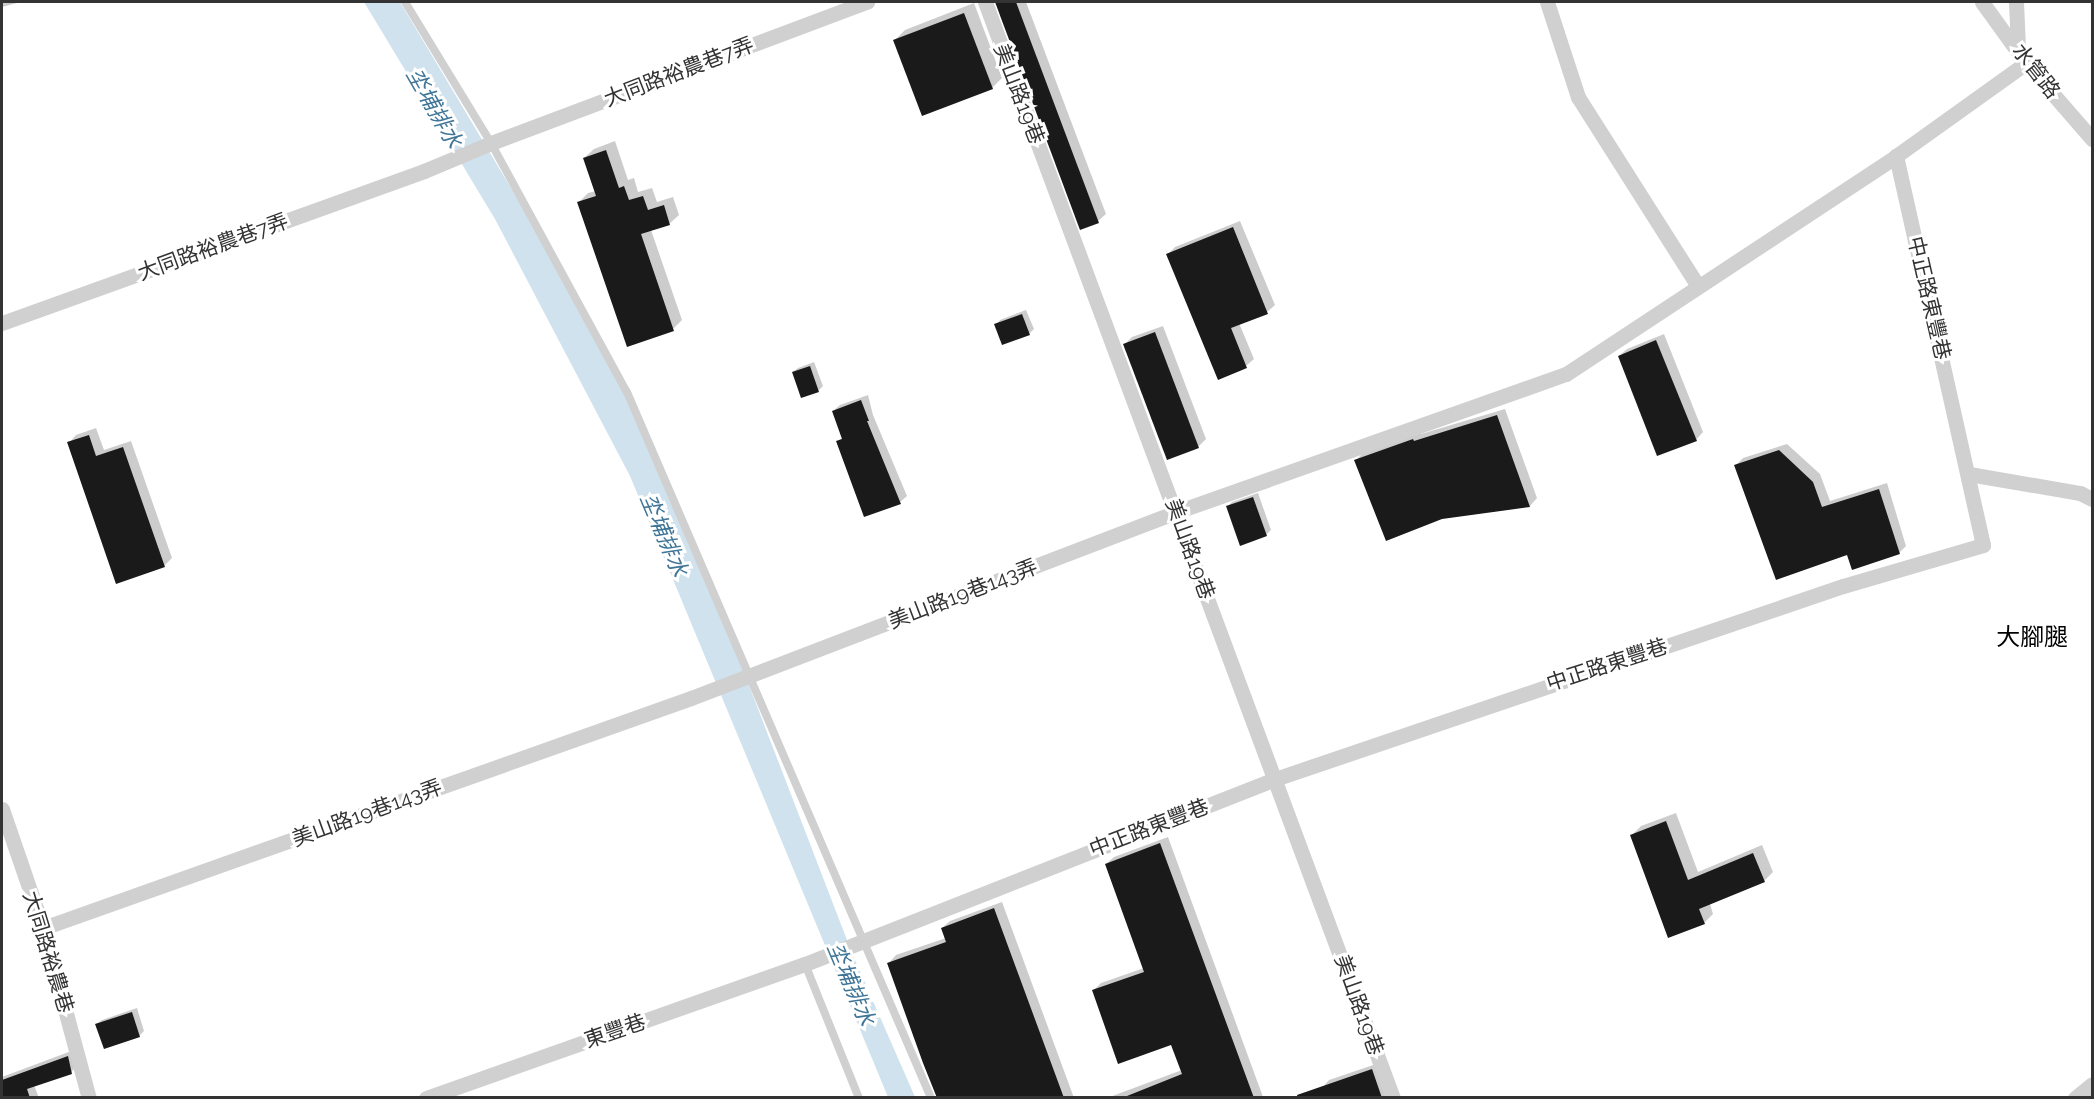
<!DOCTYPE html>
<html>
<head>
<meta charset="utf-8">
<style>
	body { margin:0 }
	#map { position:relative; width:2094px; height:1099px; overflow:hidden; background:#fff; font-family:Raleway,"Noto Sans TC",sans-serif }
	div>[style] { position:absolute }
	.water>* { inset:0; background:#cfe2ee }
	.shadow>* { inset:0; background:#0003 }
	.building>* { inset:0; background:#1a1a1a }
	.lane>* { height:8px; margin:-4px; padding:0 4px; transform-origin:4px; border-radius:4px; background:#d0d0d0 }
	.street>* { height:15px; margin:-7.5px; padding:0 7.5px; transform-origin:7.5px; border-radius:7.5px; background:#d0d0d0 }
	span { translate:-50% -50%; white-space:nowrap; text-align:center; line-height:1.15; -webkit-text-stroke:6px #fff; paint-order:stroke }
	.street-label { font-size:21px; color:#333 }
	.water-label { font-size:22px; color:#3f7597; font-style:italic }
	.quarter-label { font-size:24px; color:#000 }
	.frame { position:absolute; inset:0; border:3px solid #333; pointer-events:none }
</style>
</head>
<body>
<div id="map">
	<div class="water">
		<div style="clip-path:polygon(364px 2px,400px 2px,598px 334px,725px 623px,852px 953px,915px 1097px,888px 1097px,630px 476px,495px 219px)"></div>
	</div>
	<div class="shadow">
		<div style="clip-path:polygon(2px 2px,21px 2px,2px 7px)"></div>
		<div style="clip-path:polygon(997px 2px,1026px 2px,1106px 214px,1098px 221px,1081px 228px)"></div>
		<div style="clip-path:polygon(974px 3px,1002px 78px,992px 88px,895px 40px,905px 30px)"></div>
		<div style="clip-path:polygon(615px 141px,628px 180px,634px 178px,638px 192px,652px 188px,657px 202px,673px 197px,679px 215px,669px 224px,651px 230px,682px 320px,673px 329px,579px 202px,588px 193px,596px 191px,584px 158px,594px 149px)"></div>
		<div style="clip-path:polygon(1240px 221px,1275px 305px,1267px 312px,1239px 323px,1254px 359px,1246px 366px,1168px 254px,1175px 247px)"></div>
		<div style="clip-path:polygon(1026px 310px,1034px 329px,1029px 334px,996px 325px,1000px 320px)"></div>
		<div style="clip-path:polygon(1163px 326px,1206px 439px,1198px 447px,1125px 344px,1132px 337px)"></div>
		<div style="clip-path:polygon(1664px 334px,1703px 432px,1696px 440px,1619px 356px,1627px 349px)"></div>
		<div style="clip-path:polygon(814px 362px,823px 386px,818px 391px,793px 372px,798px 368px)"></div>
		<div style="clip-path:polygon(868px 395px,873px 415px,907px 496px,900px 502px,865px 515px,838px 442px,843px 437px,833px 411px,840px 405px)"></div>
		<div style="clip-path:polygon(1505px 409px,1537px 498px,1530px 506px,1441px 518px,1355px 461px,1363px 453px,1420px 432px,1421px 434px)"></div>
		<div style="clip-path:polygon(96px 428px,104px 450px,131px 441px,172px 558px,164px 566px,69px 443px,76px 435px)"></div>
		<div style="clip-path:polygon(1787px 444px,1820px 474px,1830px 501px,1887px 483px,1906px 546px,1899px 553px,1848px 554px,1736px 465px,1743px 458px)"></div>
		<div style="clip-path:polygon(1258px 493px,1271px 530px,1266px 535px,1227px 507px,1232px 502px)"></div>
		<div style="clip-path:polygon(1676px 813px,1698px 872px,1762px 845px,1773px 872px,1764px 881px,1710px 904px,1713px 914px,1704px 923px,1632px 835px,1641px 826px)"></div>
		<div style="clip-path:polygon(1168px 837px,1263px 1097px,1263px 1098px,1107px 1098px,1182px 1070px,1172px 1043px,1093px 991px,1101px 983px,1144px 968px,1106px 864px,1114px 857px)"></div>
		<div style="clip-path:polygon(1002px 902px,1074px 1098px,939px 1098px,889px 963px,896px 955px,946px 938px,942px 928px,950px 921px)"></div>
		<div style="clip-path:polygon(137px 1008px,144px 1031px,139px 1036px,97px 1024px,102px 1020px)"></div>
		<div style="clip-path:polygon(74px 1050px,78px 1065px,71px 1072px,34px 1085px,39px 1098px,2px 1098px,2px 1077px)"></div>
		<div style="clip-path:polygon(1379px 1063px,1395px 1098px,1325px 1098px,1322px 1088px,1329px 1080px)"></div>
	</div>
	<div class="building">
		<div style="clip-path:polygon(995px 2px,1016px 2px,1099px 223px,1080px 230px)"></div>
		<div style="clip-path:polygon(964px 13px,993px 89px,922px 116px,893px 40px)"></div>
		<div style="clip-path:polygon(606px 150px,619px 188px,624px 186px,629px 200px,643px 196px,648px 210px,664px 205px,670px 225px,641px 234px,674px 331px,627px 347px,577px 202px,596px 196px,583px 158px)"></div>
		<div style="clip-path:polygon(1233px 227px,1268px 314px,1231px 328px,1247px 368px,1218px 380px,1166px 254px)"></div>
		<div style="clip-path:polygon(1022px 314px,1030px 335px,1002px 345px,994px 324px)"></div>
		<div style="clip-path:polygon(1155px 332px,1199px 448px,1167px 460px,1123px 344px)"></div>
		<div style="clip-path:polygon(1656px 340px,1697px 441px,1657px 456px,1618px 356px)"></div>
		<div style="clip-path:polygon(810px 366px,819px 392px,801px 398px,792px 372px)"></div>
		<div style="clip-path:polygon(861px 400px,869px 421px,867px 421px,901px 504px,864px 517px,836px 441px,842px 439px,832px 411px)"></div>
		<div style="clip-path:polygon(1497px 415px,1530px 507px,1442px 519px,1386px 541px,1354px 460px,1413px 439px,1414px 441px)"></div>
		<div style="clip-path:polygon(89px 435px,96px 456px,123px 447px,165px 567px,116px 584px,67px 442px)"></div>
		<div style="clip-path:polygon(1779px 450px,1813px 482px,1822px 507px,1879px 489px,1900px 554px,1852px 570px,1847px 555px,1776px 580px,1734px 465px)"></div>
		<div style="clip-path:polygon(1253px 497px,1267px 536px,1240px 546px,1226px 506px)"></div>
		<div style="clip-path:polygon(1666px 821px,1688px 880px,1753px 853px,1765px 882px,1699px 909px,1705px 924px,1668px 938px,1630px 835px)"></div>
		<div style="clip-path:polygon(1160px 843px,1254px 1098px,1122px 1098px,1182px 1074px,1171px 1045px,1118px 1064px,1092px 990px,1144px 972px,1105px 864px)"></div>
		<div style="clip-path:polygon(994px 908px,1064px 1098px,937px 1098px,923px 1063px,887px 963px,946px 942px,941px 928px)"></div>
		<div style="clip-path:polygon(132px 1012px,140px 1037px,104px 1049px,95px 1024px)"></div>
		<div style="clip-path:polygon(68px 1056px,72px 1074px,27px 1089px,30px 1098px,2px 1098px,2px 1080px)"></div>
		<div style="clip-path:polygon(1372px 1069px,1382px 1098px,1298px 1098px,1297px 1095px)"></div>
	</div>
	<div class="lane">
		<div style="left:405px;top:2px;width:165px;rotate:58.6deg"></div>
		<div style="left:491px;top:143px;width:284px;rotate:61.4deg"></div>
		<div style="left:627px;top:392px;width:769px;rotate:66.7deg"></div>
		<div style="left:805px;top:964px;width:144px;rotate:68.1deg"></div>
	</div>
	<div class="street">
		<div style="left:985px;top:2px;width:1169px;rotate:69.58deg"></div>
		<div style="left:1547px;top:2px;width:100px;rotate:71.9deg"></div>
		<div style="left:1578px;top:97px;width:224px;rotate:57.6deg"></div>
		<div style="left:1982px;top:2px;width:75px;rotate:54.2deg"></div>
		<div style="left:2026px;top:63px;width:101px;rotate:49deg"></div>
		<div style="left:2016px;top:2px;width:46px;rotate:87.5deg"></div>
		<div style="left:2px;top:323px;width:449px;rotate:-19.8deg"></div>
		<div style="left:424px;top:171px;width:73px;rotate:-22.7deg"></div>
		<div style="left:491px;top:143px;width:402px;rotate:-20.6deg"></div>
		<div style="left:1969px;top:474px;width:113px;rotate:9.7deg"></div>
		<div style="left:2080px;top:493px;width:13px;rotate:27deg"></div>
		<div style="left:2px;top:809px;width:126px;rotate:71deg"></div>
		<div style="left:43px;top:928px;width:176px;rotate:74.9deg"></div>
		<div style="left:43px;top:928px;width:688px;rotate:-19.54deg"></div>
		<div style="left:691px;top:698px;width:519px;rotate:-20.98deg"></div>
		<div style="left:1176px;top:512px;width:414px;rotate:-19.5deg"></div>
		<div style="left:1566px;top:374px;width:396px;rotate:-33.4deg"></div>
		<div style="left:426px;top:1098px;width:402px;rotate:-19.5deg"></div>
		<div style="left:805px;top:964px;width:505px;rotate:-21.49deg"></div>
		<div style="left:1275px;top:779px;width:600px;rotate:-18.77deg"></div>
		<div style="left:1843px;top:586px;width:146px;rotate:-16.3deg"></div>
		<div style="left:1983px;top:545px;width:399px;rotate:-102.6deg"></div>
		<div style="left:1896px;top:156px;width:160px;rotate:-35.6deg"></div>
		<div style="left:2075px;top:1098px;width:22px;rotate:-39deg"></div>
	</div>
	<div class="street-label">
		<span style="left:2036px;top:71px;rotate:52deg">水管路</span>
		<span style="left:679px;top:72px;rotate:-21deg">大同路裕農巷7弄</span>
		<span style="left:1019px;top:94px;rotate:69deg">美山路19巷</span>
		<span style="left:213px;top:247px;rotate:-20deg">大同路裕農巷7弄</span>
		<span style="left:1929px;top:298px;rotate:77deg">中正路東豐巷</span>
		<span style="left:1190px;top:549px;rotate:70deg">美山路19巷</span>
		<span style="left:963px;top:594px;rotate:-21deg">美山路19巷143弄</span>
		<span style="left:1607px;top:665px;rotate:-18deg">中正路東豐巷</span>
		<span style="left:367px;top:813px;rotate:-20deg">美山路19巷143弄</span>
		<span style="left:1149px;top:828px;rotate:-21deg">中正路東豐巷</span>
		<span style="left:48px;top:952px;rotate:73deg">大同路裕農巷</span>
		<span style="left:1359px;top:1005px;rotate:70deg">美山路19巷</span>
		<span style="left:615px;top:1031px;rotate:-19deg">東豐巷</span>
	</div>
	<div class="water-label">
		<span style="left:434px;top:108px;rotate:60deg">坔埔排水</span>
		<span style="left:664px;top:535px;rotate:67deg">坔埔排水</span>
		<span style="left:851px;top:984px;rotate:67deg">坔埔排水</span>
	</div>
	<div class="quarter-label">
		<span style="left:2032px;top:637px">大腳腿</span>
	</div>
	<div class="frame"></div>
</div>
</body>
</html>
